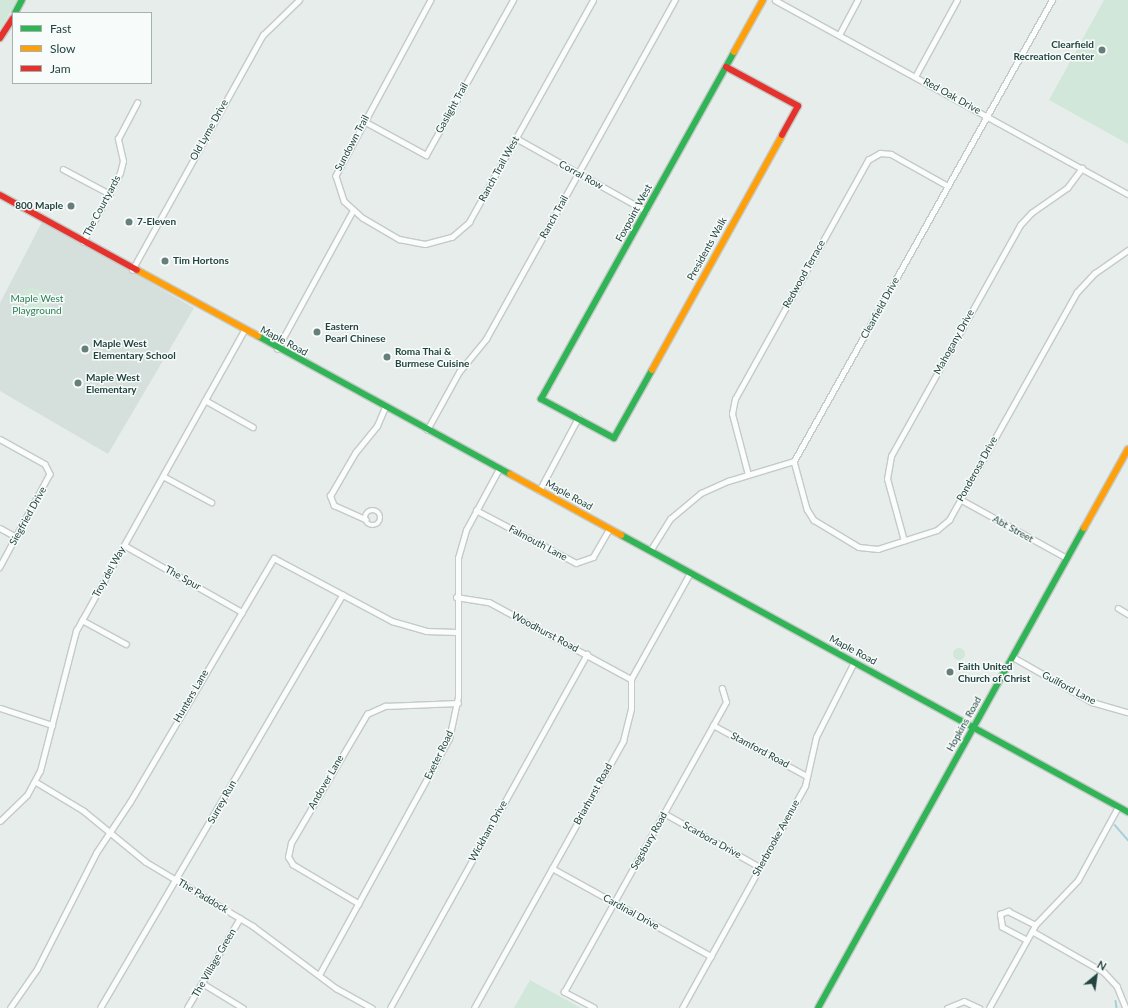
<!DOCTYPE html>
<html>
<head>
<meta charset="utf-8">
<style>
	body { margin:0 }
	#map { position:relative; width:1128px; height:1008px; overflow:hidden; background:#e7edeb; font-family:Lato,sans-serif }
	div>[style] { position:absolute }
	.built>* { inset:0; background:#d5e0dc }
	.green>* { inset:0; background:#d0e7da }
	.round { border-radius:50% }
	.stream>* { height:1.5px; margin:-0.75px; padding:0 0.75px; transform-origin:0.75px; border-radius:0.75px; background:#a6cfde }
	.roads { filter:drop-shadow(1px 0 #c4cac8) drop-shadow(-1px 0 #c4cac8) drop-shadow(0 1px #c4cac8) drop-shadow(0 -1px #c4cac8) }
	.street>* { height:4.5px; margin:-2.25px; padding:0 2.25px; transform-origin:2.25px; border-radius:2.25px; background:#fbfcfc }
	.street>.ring { margin:-2.25px; padding:0; box-sizing:content-box; background:none; border:4.5px solid #fbfcfc; border-radius:50% }
	.fast>* { height:6px; margin:-3px; padding:0 3px; transform-origin:3px; border-radius:3px; background:#30b455 }
	.slow>* { height:6px; margin:-3px; padding:0 3px; transform-origin:3px; border-radius:3px; background:#ff9f0a }
	.jam>* { height:6px; margin:-3px; padding:0 3px; transform-origin:3px; border-radius:3px; background:#e5322d }
	.dots>* { width:11px; height:11px; translate:-50% -50%; box-sizing:border-box; border:2px solid #f7fbfa; border-radius:50% }
	span { translate:-50% -50%; white-space:nowrap; text-align:center; line-height:1.15; -webkit-text-stroke:3px #f7fbfa; paint-order:stroke }
	.poi-label { font-size:10px; color:#22443f; font-weight:700 }
	.right { translate:-100% -50%; text-align:right }
	.left { translate:0 -50%; text-align:left }
	.street-label { font-size:10px; color:#22443f }
	.park-label { font-size:10px; color:#297e55 }
	.legend { position:absolute; left:12px; top:12px; width:140px; height:72px; box-sizing:border-box; background:#f7fbfa; border:1px solid #a2b2af; margin:0; padding:5px 7px; list-style:none; font-size:12px; color:#22443f }
	.legend li { display:flex; align-items:center; gap:8px; height:20px }
	.legend b { width:20px; border:1px solid #a2b2af }
	.north { position:absolute; left:1076px; top:956px; width:40px; height:40px; -webkit-text-stroke:3px #f7fbfa; paint-order:stroke; rotate:29deg; font-size:11px; font-weight:700; line-height:16px; text-align:center; color:#22443f }
	.north::after { content:''; display:block; margin:auto; width:14px; height:18px; background:#22443f; clip-path:polygon(50% 0,100% 100%,50% 72%,0 100%) }
</style>
</head>
<body>
<div id="map">
	<div class="built">
		<div style="clip-path:polygon(43px 220px,194px 308px,108px 454px,0 391px,0 303px)"></div>
	</div>
	<div class="green">
		<div style="clip-path:polygon(0 0,17px 0,1px 28px,0 27px)"></div>
		<div style="clip-path:polygon(1104px 0,1128px 0,1128px 144px,1049px 100px)"></div>
		<div style="clip-path:polygon(31px 287px,49px 293px,51px 302px,40px 319px,23px 311px,26px 303px,20px 302px,24px 289px)"></div>
		<div class="round" style="left:953px;top:648px;width:12px;height:12px"></div>
		<div style="clip-path:polygon(530px 980px,581px 1008px,514px 1008px)"></div>
	</div>
	<div class="stream">
		<div style="left:1115px;top:825px;width:20px;rotate:49deg"></div>
		<div style="left:1116px;top:1001px;width:7px;rotate:82deg"></div>
	</div>
	<div class="roads">
		<div class="street">
			<div style="left:431px;top:0;width:200px;rotate:118.4deg"></div>
			<div style="left:336px;top:176px;width:26px;rotate:72deg"></div>
			<div style="left:344px;top:201px;width:25px;rotate:42deg"></div>
			<div style="left:363px;top:218px;width:42px;rotate:30.3deg"></div>
			<div style="left:399px;top:239px;width:26px;rotate:11deg"></div>
			<div style="left:425px;top:244px;width:28px;rotate:-15deg"></div>
			<div style="left:452px;top:237px;width:23px;rotate:-41deg"></div>
			<div style="left:469px;top:222px;width:254px;rotate:-60.8deg"></div>
			<div style="left:775px;top:0;width:403px;rotate:28.8deg"></div>
			<div style="left:839px;top:35px;width:40px;rotate:-62deg"></div>
			<div style="left:916px;top:75px;width:85px;rotate:-61.3deg"></div>
			<div style="left:364px;top:121px;width:71px;rotate:28.7deg"></div>
			<div style="left:426px;top:155px;width:178px;rotate:-60.7deg"></div>
			<div style="left:516px;top:138px;width:149px;rotate:29.3deg"></div>
			<div style="left:63px;top:169px;width:53px;rotate:28deg"></div>
			<div style="left:83px;top:242px;width:78px;rotate:-61.8deg"></div>
			<div style="left:120px;top:173px;width:12px;rotate:-76deg"></div>
			<div style="left:123px;top:161px;width:23px;rotate:-103deg"></div>
			<div style="left:118px;top:139px;width:41px;rotate:-62.2deg"></div>
			<div style="left:132px;top:270px;width:269px;rotate:-60.9deg"></div>
			<div style="left:263px;top:35px;width:50px;rotate:-44.2deg"></div>
			<div style="left:277px;top:349px;width:158px;rotate:-61.3deg"></div>
			<div style="left:205px;top:400px;width:55px;rotate:29.4deg"></div>
			<div style="left:427px;top:430px;width:66px;rotate:-61.1deg"></div>
			<div style="left:459px;top:372px;width:43px;rotate:-50.7deg"></div>
			<div style="left:486px;top:339px;width:388px;rotate:-60.9deg"></div>
			<div style="left:0;top:439px;width:51px;rotate:29.1deg"></div>
			<div style="left:45px;top:464px;width:11px;rotate:63deg"></div>
			<div style="left:50px;top:474px;width:106px;rotate:118.3deg"></div>
			<div style="left:794px;top:461px;width:50px;rotate:74.8deg"></div>
			<div style="left:807px;top:509px;width:13px;rotate:58deg"></div>
			<div style="left:814px;top:520px;width:52px;rotate:31deg"></div>
			<div style="left:859px;top:547px;width:19px;rotate:6deg"></div>
			<div style="left:878px;top:549px;width:62px;rotate:-17.9deg"></div>
			<div style="left:937px;top:530px;width:16px;rotate:-40deg"></div>
			<div style="left:949px;top:520px;width:261px;rotate:-60.7deg"></div>
			<div style="left:1077px;top:292px;width:26px;rotate:-47deg"></div>
			<div style="left:1095px;top:273px;width:40px;rotate:-34.9deg"></div>
			<div style="left:748px;top:475px;width:63px;rotate:-104.7deg"></div>
			<div style="left:732px;top:414px;width:15px;rotate:-79deg"></div>
			<div style="left:735px;top:399px;width:274px;rotate:-60.9deg"></div>
			<div style="left:868px;top:160px;width:14px;rotate:-30deg"></div>
			<div style="left:880px;top:153px;width:11px;rotate:5deg"></div>
			<div style="left:891px;top:154px;width:65px;rotate:29.3deg"></div>
			<div style="left:163px;top:476px;width:55px;rotate:28.4deg"></div>
			<div style="left:539px;top:491px;width:83px;rotate:-61.9deg"></div>
			<div style="left:960px;top:499px;width:122px;rotate:28.9deg"></div>
			<div style="left:476px;top:510px;width:113px;rotate:27.9deg"></div>
			<div style="left:576px;top:563px;width:18px;rotate:-19deg"></div>
			<div style="left:593px;top:557px;width:32px;rotate:-60deg"></div>
			<div class="ring" style="left:365px;top:510px;width:11.5px;height:11.5px"></div>
			<div style="left:366px;top:520px;width:35px;rotate:-156deg"></div>
			<div style="left:334px;top:506px;width:11px;rotate:-112deg"></div>
			<div style="left:330px;top:496px;width:50px;rotate:-59.8deg"></div>
			<div style="left:355px;top:453px;width:35px;rotate:-51deg"></div>
			<div style="left:377px;top:426px;width:21px;rotate:-67deg"></div>
			<div style="left:0;top:528px;width:18px;rotate:29deg"></div>
			<div style="left:904px;top:541px;width:64px;rotate:-105.3deg"></div>
			<div style="left:887px;top:479px;width:23px;rotate:-80deg"></div>
			<div style="left:891px;top:456px;width:265px;rotate:-60.8deg"></div>
			<div style="left:1020px;top:225px;width:16px;rotate:-47deg"></div>
			<div style="left:1031px;top:213px;width:44px;rotate:-34.8deg"></div>
			<div style="left:1067px;top:188px;width:25px;rotate:-53deg"></div>
			<div style="left:124px;top:545px;width:136px;rotate:29.6deg"></div>
			<div style="left:650px;top:551px;width:38px;rotate:-58deg"></div>
			<div style="left:670px;top:519px;width:40px;rotate:-40deg"></div>
			<div style="left:701px;top:493px;width:30px;rotate:-24deg"></div>
			<div style="left:728px;top:481px;width:69px;rotate:-16.9deg"></div>
			<div style="left:794px;top:461px;width:528px;rotate:-60.77deg"></div>
			<div style="left:456px;top:597px;width:33px;rotate:9deg"></div>
			<div style="left:489px;top:602px;width:162px;rotate:28.5deg"></div>
			<div style="left:1118px;top:608px;width:12px;rotate:31deg"></div>
			<div style="left:82px;top:620px;width:50px;rotate:28.6deg"></div>
			<div style="left:1013px;top:657px;width:91px;rotate:29.7deg"></div>
			<div style="left:1092px;top:702px;width:37px;rotate:16deg"></div>
			<div style="left:0;top:708px;width:55px;rotate:18.1deg"></div>
			<div style="left:713px;top:725px;width:107px;rotate:28.5deg"></div>
			<div style="left:36px;top:782px;width:56px;rotate:31.1deg"></div>
			<div style="left:84px;top:811px;width:80px;rotate:39.4deg"></div>
			<div style="left:146px;top:862px;width:125px;rotate:30.9deg"></div>
			<div style="left:253px;top:926px;width:104px;rotate:36.8deg"></div>
			<div style="left:336px;top:988px;width:41px;rotate:29.1deg"></div>
			<div style="left:664px;top:813px;width:110px;rotate:29.4deg"></div>
			<div style="left:0;top:821px;width:37px;rotate:-44deg"></div>
			<div style="left:27px;top:795px;width:27px;rotate:-62deg"></div>
			<div style="left:40px;top:771px;width:145px;rotate:-75.6deg"></div>
			<div style="left:76px;top:631px;width:344px;rotate:-60.8deg"></div>
			<div style="left:552px;top:868px;width:182px;rotate:29deg"></div>
			<div style="left:359px;top:904px;width:77px;rotate:-149.4deg"></div>
			<div style="left:293px;top:865px;width:9px;rotate:-122deg"></div>
			<div style="left:288px;top:857px;width:14px;rotate:-78deg"></div>
			<div style="left:291px;top:843px;width:150px;rotate:-59.5deg"></div>
			<div style="left:367px;top:714px;width:20px;rotate:-24deg"></div>
			<div style="left:385px;top:706px;width:73px;rotate:-2.4deg"></div>
			<div style="left:1032px;top:931px;width:83px;rotate:29.7deg"></div>
			<div style="left:1104px;top:972px;width:19px;rotate:47deg"></div>
			<div style="left:1117px;top:986px;width:24px;rotate:68deg"></div>
			<div style="left:1026px;top:940px;width:27px;rotate:-152deg"></div>
			<div style="left:1002px;top:927px;width:13px;rotate:-99deg"></div>
			<div style="left:1000px;top:914px;width:9px;rotate:-21deg"></div>
			<div style="left:1008px;top:911px;width:30px;rotate:27deg"></div>
			<div style="left:319px;top:975px;width:269px;rotate:-61.2deg"></div>
			<div style="left:449px;top:739px;width:43px;rotate:-77.9deg"></div>
			<div style="left:458px;top:697px;width:139px;rotate:-90deg"></div>
			<div style="left:458px;top:558px;width:29px;rotate:-74deg"></div>
			<div style="left:466px;top:530px;width:69px;rotate:-61.6deg"></div>
			<div style="left:202px;top:983px;width:48px;rotate:31.4deg"></div>
			<div style="left:10px;top:1008px;width:47px;rotate:-55.3deg"></div>
			<div style="left:37px;top:969px;width:130px;rotate:-63deg"></div>
			<div style="left:96px;top:853px;width:61px;rotate:-56.3deg"></div>
			<div style="left:130px;top:802px;width:283px;rotate:-59.5deg"></div>
			<div style="left:274px;top:558px;width:134px;rotate:28.1deg"></div>
			<div style="left:392px;top:621px;width:35px;rotate:16deg"></div>
			<div style="left:426px;top:631px;width:30px;rotate:2deg"></div>
			<div style="left:100px;top:1008px;width:479px;rotate:-59.6deg"></div>
			<div style="left:187px;top:1008px;width:104px;rotate:-59.5deg"></div>
			<div style="left:390px;top:1008px;width:405px;rotate:-60.9deg"></div>
			<div style="left:474px;top:1008px;width:306px;rotate:-60.8deg"></div>
			<div style="left:623px;top:741px;width:33px;rotate:-76deg"></div>
			<div style="left:631px;top:709px;width:30px;rotate:-90deg"></div>
			<div style="left:631px;top:679px;width:121px;rotate:-60.9deg"></div>
			<div style="left:594px;top:1008px;width:34px;rotate:-152deg"></div>
			<div style="left:564px;top:992px;width:332px;rotate:-60.8deg"></div>
			<div style="left:726px;top:702px;width:14px;rotate:-107deg"></div>
			<div style="left:682px;top:1008px;width:254px;rotate:-61deg"></div>
			<div style="left:805px;top:786px;width:50px;rotate:-77.3deg"></div>
			<div style="left:816px;top:737px;width:84px;rotate:-63.1deg"></div>
			<div style="left:947px;top:1008px;width:18px;rotate:-22deg"></div>
			<div style="left:964px;top:1001px;width:17px;rotate:25deg"></div>
			<div style="left:989px;top:1008px;width:96px;rotate:-60.8deg"></div>
			<div style="left:1036px;top:924px;width:61px;rotate:-46.3deg"></div>
			<div style="left:1078px;top:880px;width:83px;rotate:-61.3deg"></div>
		</div>
		<div class="fast">
			<div style="left:15px;top:13px;width:15px;rotate:-62deg"></div>
			<div style="left:258px;top:336px;width:287px;rotate:28.7deg"></div>
			<div style="left:652px;top:370px;width:78px;rotate:119.2deg"></div>
			<div style="left:614px;top:438px;width:83px;rotate:-151.9deg"></div>
			<div style="left:541px;top:399px;width:397px;rotate:-60.9deg"></div>
			<div style="left:621px;top:535px;width:578px;rotate:28.65deg"></div>
			<div style="left:818px;top:1008px;width:549px;rotate:-61.01deg"></div>
		</div>
		<div class="slow">
			<div style="left:734px;top:52px;width:60px;rotate:-60.9deg"></div>
			<div style="left:137px;top:270px;width:138px;rotate:28.6deg"></div>
			<div style="left:652px;top:370px;width:269px;rotate:-61deg"></div>
			<div style="left:510px;top:474px;width:127px;rotate:28.8deg"></div>
			<div style="left:1084px;top:528px;width:90px;rotate:-60.9deg"></div>
		</div>
		<div class="jam">
			<div style="left:0;top:38px;width:24px;rotate:-57deg"></div>
			<div style="left:726px;top:67px;width:82px;rotate:28.4deg"></div>
			<div style="left:798px;top:106px;width:33px;rotate:119deg"></div>
			<div style="left:0;top:195px;width:156px;rotate:28.7deg"></div>
		</div>
	</div>
	<div class="dots">
		<div style="left:1102px;top:50px;background:#677f7b"></div>
		<div style="left:71px;top:206px;background:#677f7b"></div>
		<div style="left:129px;top:222px;background:#677f7b"></div>
		<div style="left:165px;top:261px;background:#677f7b"></div>
		<div style="left:317px;top:332px;background:#677f7b"></div>
		<div style="left:85px;top:349px;background:#677f7b"></div>
		<div style="left:387px;top:357px;background:#677f7b"></div>
		<div style="left:78px;top:383px;background:#677f7b"></div>
		<div style="left:950px;top:672px;background:#677f7b"></div>
	</div>
	<div class="poi-label">
		<span class="right" style="left:1094px;top:50px">Clearfield<br>Recreation Center</span>
		<span class="right" style="left:63px;top:206px">800 Maple</span>
		<span class="left" style="left:137px;top:222px">7-Eleven</span>
		<span class="left" style="left:173px;top:261px">Tim Hortons</span>
		<span class="left" style="left:325px;top:332px">Eastern<br>Pearl Chinese</span>
		<span class="left" style="left:93px;top:349px">Maple West<br>Elementary School</span>
		<span class="left" style="left:395px;top:357px">Roma Thai &amp;<br>Burmese Cuisine</span>
		<span class="left" style="left:86px;top:383px">Maple West<br>Elementary</span>
		<span class="left" style="left:958px;top:672px">Faith United<br>Church of Christ</span>
	</div>
	<div class="street-label">
		<span style="left:952px;top:96px;rotate:29deg">Red Oak Drive</span>
		<span style="left:452px;top:108px;rotate:-61deg">Gaslight Trail</span>
		<span style="left:209px;top:130px;rotate:-61deg">Old Lyme Drive</span>
		<span style="left:352px;top:143px;rotate:-62deg">Sundown Trail</span>
		<span style="left:499px;top:169px;rotate:-61deg">Ranch Trail West</span>
		<span style="left:581px;top:175px;rotate:29deg">Corral Row</span>
		<span style="left:102px;top:206px;rotate:-62deg">The Courtyards</span>
		<span style="left:634px;top:213px;rotate:-61deg">Foxpoint West</span>
		<span style="left:554px;top:217px;rotate:-61deg">Ranch Trail</span>
		<span style="left:707px;top:249px;rotate:-61deg">Presidents Walk</span>
		<span style="left:804px;top:274px;rotate:-61deg">Redwood Terrace</span>
		<span style="left:880px;top:308px;rotate:-61deg">Clearfield Drive</span>
		<span style="left:284px;top:341px;rotate:28deg">Maple Road</span>
		<span style="left:954px;top:342px;rotate:-61deg">Mahogany Drive</span>
		<span style="left:977px;top:469px;rotate:-61deg">Ponderosa Drive</span>
		<span style="left:569px;top:495px;rotate:29deg">Maple Road</span>
		<span style="left:28px;top:516px;rotate:-61deg">Siegfried Drive</span>
		<span style="left:1013px;top:529px;rotate:29deg">Abt Street</span>
		<span style="left:538px;top:543px;rotate:28deg">Falmouth Lane</span>
		<span style="left:109px;top:572px;rotate:-61deg">Troy del Way</span>
		<span style="left:183px;top:578px;rotate:29deg">The Spur</span>
		<span style="left:545px;top:632px;rotate:28deg">Woodhurst Road</span>
		<span style="left:853px;top:650px;rotate:28deg">Maple Road</span>
		<span style="left:1069px;top:688px;rotate:28deg">Guilford Lane</span>
		<span style="left:191px;top:696px;rotate:-60deg">Hunters Lane</span>
		<span style="left:964px;top:724px;rotate:-61deg">Hopkins Road</span>
		<span style="left:760px;top:750px;rotate:28deg">Stamford Road</span>
		<span style="left:439px;top:755px;rotate:-64deg">Exeter Road</span>
		<span style="left:326px;top:782px;rotate:-60deg">Andover Lane</span>
		<span style="left:593px;top:794px;rotate:-61deg">Briarhurst Road</span>
		<span style="left:222px;top:802px;rotate:-61deg">Surrey Run</span>
		<span style="left:488px;top:831px;rotate:-61deg">Wickham Drive</span>
		<span style="left:776px;top:838px;rotate:-61deg">Sherbrooke Avenue</span>
		<span style="left:712px;top:840px;rotate:29deg">Scarbora Drive</span>
		<span style="left:649px;top:841px;rotate:-61deg">Segsbury Road</span>
		<span style="left:203px;top:896px;rotate:31deg">The Paddock</span>
		<span style="left:631px;top:912px;rotate:29deg">Cardinal Drive</span>
		<span style="left:214px;top:963px;rotate:-60deg">The Village Green</span>
	</div>
	<div class="park-label">
		<span style="left:37px;top:304px">Maple West<br>Playground</span>
	</div>
	<ul class="legend">
	<li><b style="height:5px;background:#30b455"></b>Fast</li>
	<li><b style="height:5px;background:#ff9f0a"></b>Slow</li>
	<li><b style="height:5px;background:#e5322d"></b>Jam</li>
	</ul>
	<div class="north">N</div>
</div>
</body>
</html>
